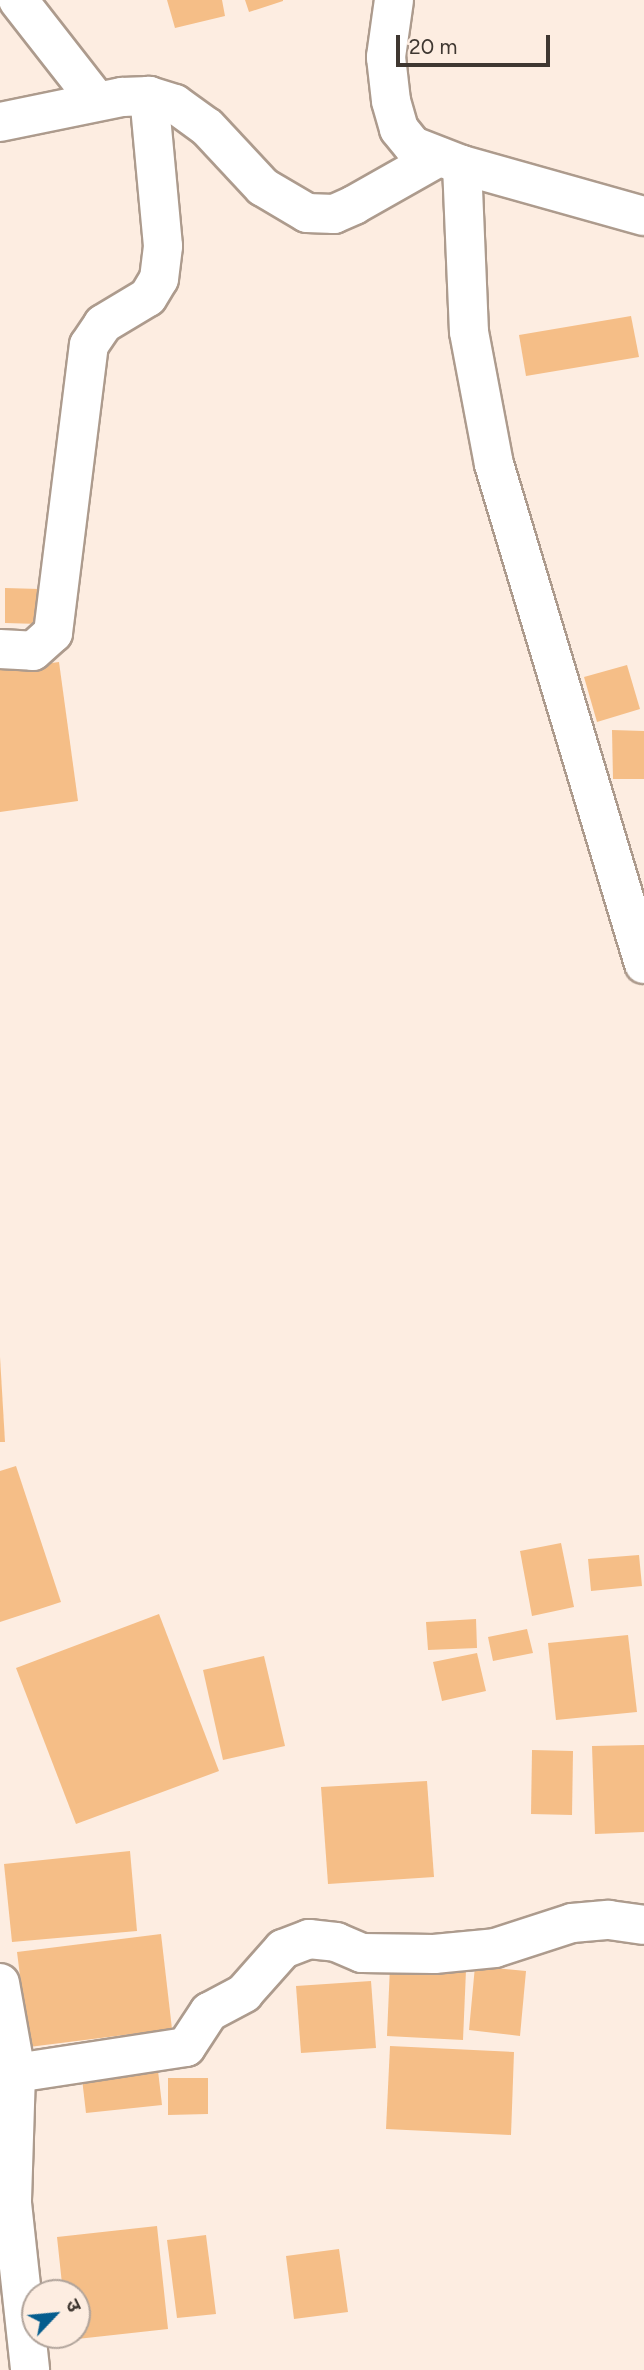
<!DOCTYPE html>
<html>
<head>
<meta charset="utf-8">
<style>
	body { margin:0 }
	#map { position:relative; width:644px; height:2370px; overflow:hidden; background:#fdede1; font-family:Figtree,"Noto Sans Devanagari",sans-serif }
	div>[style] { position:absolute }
	.building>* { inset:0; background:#f5be87 }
	.roads { filter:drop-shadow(2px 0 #ad9b8d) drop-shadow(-2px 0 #ad9b8d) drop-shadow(0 2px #ad9b8d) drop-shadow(0 -2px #ad9b8d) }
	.minor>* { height:38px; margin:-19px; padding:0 19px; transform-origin:19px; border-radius:19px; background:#fff }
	span { translate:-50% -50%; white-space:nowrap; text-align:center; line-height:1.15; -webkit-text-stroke:5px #fdede1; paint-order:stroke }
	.north { position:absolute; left:21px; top:2279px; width:70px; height:70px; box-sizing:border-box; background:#fdede1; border:2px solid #b1a49b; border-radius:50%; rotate:64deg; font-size:19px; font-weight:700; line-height:28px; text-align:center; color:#3f3731 }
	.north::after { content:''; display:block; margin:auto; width:24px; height:32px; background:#055d8e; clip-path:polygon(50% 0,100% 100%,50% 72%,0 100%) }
	.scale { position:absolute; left:396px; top:35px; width:154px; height:32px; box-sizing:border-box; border:4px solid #3f3731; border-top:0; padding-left:9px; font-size:21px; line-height:24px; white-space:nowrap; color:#3f3731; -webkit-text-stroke:5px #fdede1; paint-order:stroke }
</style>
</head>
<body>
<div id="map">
	<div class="building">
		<div style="clip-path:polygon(167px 0,222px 0,225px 16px,175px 28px)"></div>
		<div style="clip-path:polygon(245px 0,283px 0,283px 1px,249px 12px)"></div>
		<div style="clip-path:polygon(631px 316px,639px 357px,526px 376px,519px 335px)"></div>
		<div style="clip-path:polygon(5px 588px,40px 589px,39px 624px,5px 623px)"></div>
		<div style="clip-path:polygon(59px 662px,78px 801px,0 812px,0 670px)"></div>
		<div style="clip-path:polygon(627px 665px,640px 709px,597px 722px,584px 677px)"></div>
		<div style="clip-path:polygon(612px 730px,644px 731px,644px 779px,613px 779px)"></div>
		<div style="clip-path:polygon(0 1357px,5px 1442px,0 1442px)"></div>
		<div style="clip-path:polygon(16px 1466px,61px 1602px,0 1622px,0 1471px)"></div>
		<div style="clip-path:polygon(561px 1543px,574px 1607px,532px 1616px,520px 1551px)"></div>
		<div style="clip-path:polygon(639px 1555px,642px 1586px,591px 1591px,588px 1559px)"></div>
		<div style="clip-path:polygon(159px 1614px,219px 1771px,76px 1824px,16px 1668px)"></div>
		<div style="clip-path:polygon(476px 1619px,477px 1648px,428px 1650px,426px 1622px)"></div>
		<div style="clip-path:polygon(527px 1629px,533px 1653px,493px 1661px,488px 1637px)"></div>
		<div style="clip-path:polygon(628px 1635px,637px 1712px,556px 1720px,548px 1643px)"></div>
		<div style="clip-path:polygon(477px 1653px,486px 1691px,442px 1701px,433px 1662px)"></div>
		<div style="clip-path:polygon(264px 1656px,285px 1746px,223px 1760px,203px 1670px)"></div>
		<div style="clip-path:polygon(644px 1745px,644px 1832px,595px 1834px,592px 1746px)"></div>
		<div style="clip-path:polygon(532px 1750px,573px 1751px,572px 1815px,531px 1814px)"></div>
		<div style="clip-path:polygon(427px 1781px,434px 1877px,328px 1884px,321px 1787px)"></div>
		<div style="clip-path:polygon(130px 1851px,137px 1931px,12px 1942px,4px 1864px)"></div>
		<div style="clip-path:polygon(161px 1934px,172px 2029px,29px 2047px,17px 1952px)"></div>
		<div style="clip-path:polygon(390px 1966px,466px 1970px,463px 2040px,387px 2036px)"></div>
		<div style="clip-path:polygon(475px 1966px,526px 1971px,520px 2036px,469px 2030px)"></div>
		<div style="clip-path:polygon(371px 1981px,376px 2048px,301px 2053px,296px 1986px)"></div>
		<div style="clip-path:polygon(390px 2046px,514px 2052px,511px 2135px,386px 2129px)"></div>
		<div style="clip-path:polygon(157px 2062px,162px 2105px,86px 2113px,81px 2070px)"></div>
		<div style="clip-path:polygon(168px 2078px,208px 2078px,208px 2114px,168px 2115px)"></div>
		<div style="clip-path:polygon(157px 2226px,168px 2329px,68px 2340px,68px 2335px,77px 2335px,77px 2293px,63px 2293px,57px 2237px)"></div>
		<div style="clip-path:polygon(206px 2235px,216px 2314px,177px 2318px,167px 2240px)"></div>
		<div style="clip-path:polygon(339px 2249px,348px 2312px,294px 2319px,286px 2256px)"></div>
	</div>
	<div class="roads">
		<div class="minor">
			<div style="left:18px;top:0;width:128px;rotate:52deg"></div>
			<div style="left:394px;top:0;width:58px;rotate:98deg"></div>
			<div style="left:386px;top:57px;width:44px;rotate:83.5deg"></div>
			<div style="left:391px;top:101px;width:29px;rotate:74deg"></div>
			<div style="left:399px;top:129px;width:22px;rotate:51deg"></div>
			<div style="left:413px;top:146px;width:53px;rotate:21.2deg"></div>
			<div style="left:462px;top:165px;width:189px;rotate:15.7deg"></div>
			<div style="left:0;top:122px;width:125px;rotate:-11.6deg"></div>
			<div style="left:122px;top:97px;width:27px;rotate:-2deg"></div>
			<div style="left:149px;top:96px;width:27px;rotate:17deg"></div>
			<div style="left:175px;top:104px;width:39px;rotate:36deg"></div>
			<div style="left:207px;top:127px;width:82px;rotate:47deg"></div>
			<div style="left:263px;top:187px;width:51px;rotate:30.6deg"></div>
			<div style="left:307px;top:213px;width:27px;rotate:2deg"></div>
			<div style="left:334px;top:214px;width:22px;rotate:-24deg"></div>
			<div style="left:354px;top:205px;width:98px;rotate:-29.5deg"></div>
			<div style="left:462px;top:165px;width:167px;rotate:87.6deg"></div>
			<div style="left:469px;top:332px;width:134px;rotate:79.3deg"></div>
			<div style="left:494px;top:464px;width:522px;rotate:73.3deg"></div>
			<div style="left:0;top:649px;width:33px;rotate:3deg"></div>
			<div style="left:33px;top:651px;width:27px;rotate:-42deg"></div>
			<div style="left:53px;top:633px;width:290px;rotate:-82.9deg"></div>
			<div style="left:89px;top:345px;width:25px;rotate:-56deg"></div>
			<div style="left:103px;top:324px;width:52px;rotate:-31deg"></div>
			<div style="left:148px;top:297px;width:21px;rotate:-59deg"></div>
			<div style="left:159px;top:279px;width:33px;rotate:-83deg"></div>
			<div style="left:163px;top:246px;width:151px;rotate:-95.3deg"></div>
			<div style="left:0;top:1983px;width:91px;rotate:79.9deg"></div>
			<div style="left:16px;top:2073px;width:130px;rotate:91.8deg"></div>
			<div style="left:12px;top:2203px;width:168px;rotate:83.8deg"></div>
			<div style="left:16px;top:2073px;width:172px;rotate:-8.7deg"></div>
			<div style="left:186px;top:2047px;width:42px;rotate:-56.7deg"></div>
			<div style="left:209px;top:2012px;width:40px;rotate:-28deg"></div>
			<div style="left:244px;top:1993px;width:59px;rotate:-48.4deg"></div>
			<div style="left:283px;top:1949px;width:28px;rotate:-21deg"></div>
			<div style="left:309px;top:1939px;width:27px;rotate:6deg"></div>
			<div style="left:336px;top:1942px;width:28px;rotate:23deg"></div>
			<div style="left:362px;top:1953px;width:72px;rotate:0.8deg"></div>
			<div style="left:434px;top:1954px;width:61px;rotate:-5.6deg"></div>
			<div style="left:495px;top:1948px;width:81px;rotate:-18deg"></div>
			<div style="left:572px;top:1923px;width:37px;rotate:-5deg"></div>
			<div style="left:609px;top:1920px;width:35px;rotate:8deg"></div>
		</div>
	</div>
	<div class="north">उ</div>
	<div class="scale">20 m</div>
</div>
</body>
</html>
